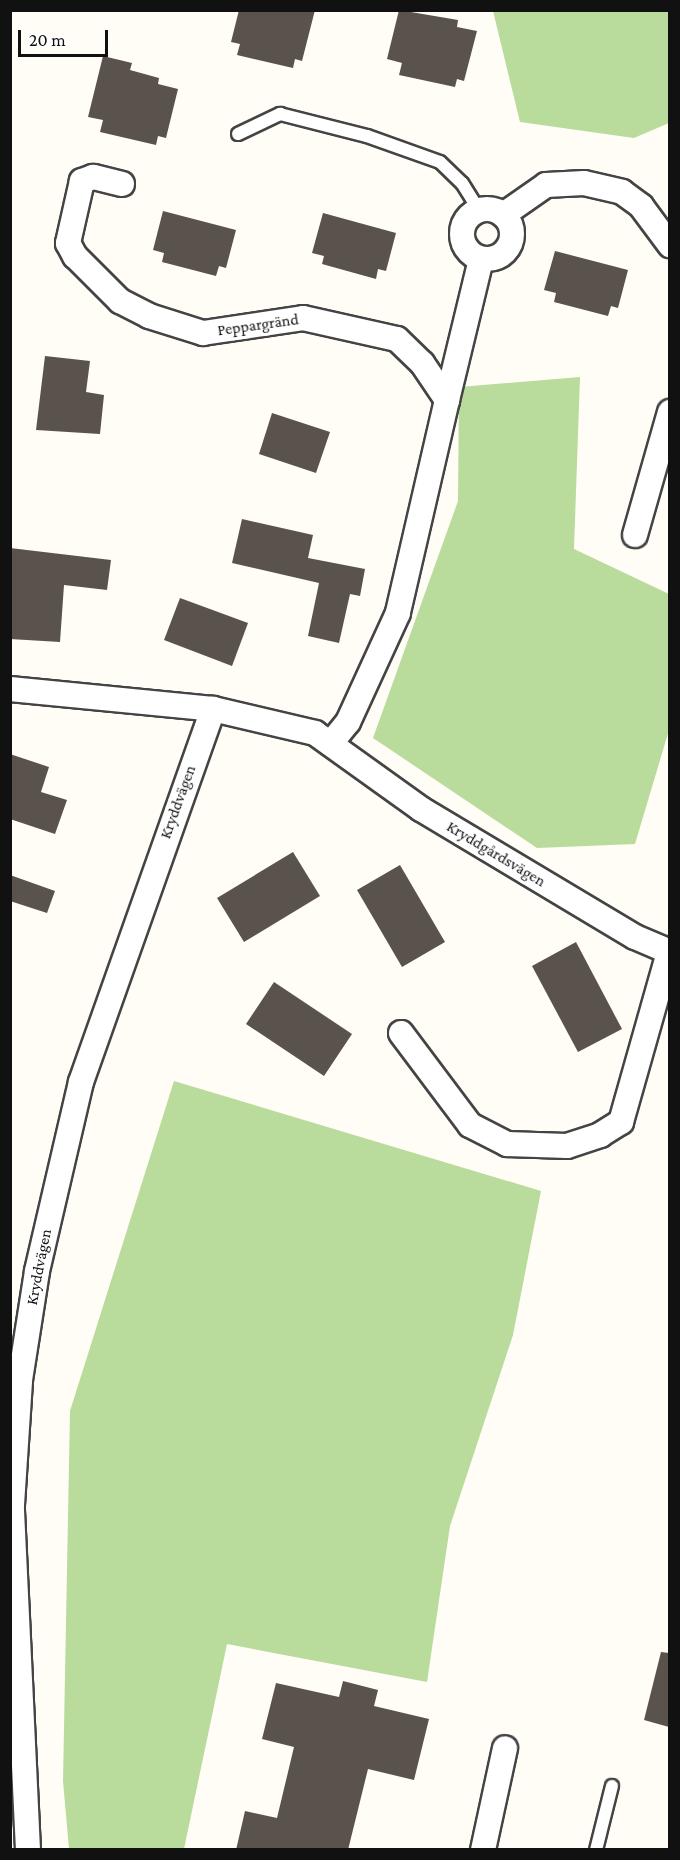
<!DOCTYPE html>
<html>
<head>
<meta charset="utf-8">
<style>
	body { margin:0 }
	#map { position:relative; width:680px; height:1860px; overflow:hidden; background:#fffdf5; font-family:"Crimson Pro",serif }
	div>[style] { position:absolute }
	.forest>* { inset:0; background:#b9dc9c }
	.building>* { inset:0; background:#5a524d }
	.roads { filter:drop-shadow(2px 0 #444) drop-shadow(-2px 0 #444) drop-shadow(0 2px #444) drop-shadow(0 -2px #444) }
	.lane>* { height:12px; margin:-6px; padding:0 6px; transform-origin:6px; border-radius:6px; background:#fff }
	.street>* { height:24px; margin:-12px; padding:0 12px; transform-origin:12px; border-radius:12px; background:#fff }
	.street>.ring { margin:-12px; padding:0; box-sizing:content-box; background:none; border:24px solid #fff; border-radius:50% }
	span { translate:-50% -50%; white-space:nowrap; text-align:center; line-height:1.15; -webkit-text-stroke:6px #fff; paint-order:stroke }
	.street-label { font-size:16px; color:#111 }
	.frame { position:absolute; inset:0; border:12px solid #111; pointer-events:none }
	.scale { position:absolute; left:18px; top:30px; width:90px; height:27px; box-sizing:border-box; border:3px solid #111; border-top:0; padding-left:8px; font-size:18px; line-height:21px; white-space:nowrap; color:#111; -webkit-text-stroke:4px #fff; paint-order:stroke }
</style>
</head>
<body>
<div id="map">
	<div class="forest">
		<div style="clip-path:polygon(493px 11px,669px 11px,669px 123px,634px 138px,520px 122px)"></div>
		<div style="clip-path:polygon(580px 377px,574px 549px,669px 594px,669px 730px,635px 844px,537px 848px,373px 738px,458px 501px,459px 387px)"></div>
		<div style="clip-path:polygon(174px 1081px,541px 1191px,513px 1335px,450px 1526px,427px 1682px,227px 1644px,184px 1849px,69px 1849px,63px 1781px,70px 1411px)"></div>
	</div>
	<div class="building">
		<div style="clip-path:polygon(239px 10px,315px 10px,302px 61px,295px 59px,293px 68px,237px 55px,240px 44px,231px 42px)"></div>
		<div style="clip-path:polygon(399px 10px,458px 20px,457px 27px,477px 31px,464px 81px,457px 79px,455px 87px,399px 75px,402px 63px,387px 59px)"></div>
		<div style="clip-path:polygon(103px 56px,132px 63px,130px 70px,159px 78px,158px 84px,178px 89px,166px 138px,158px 136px,156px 145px,100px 132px,103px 120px,88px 117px)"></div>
		<div style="clip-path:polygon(163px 211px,236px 230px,226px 268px,219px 266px,216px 276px,162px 262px,164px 253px,153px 250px)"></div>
		<div style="clip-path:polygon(323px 213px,396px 233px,386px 271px,378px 269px,376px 279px,322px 264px,324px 256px,312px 253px)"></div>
		<div style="clip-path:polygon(555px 251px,628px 270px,618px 308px,611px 306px,608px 316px,554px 302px,556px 293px,544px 290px)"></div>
		<div style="clip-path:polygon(45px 356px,90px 361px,86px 392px,104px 395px,100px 434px,36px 430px)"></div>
		<div style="clip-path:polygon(272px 413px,330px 432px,316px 473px,259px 454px)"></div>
		<div style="clip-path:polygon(242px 519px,313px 535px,308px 558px,365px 569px,360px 596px,350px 594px,339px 643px,308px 636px,319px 583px,232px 563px)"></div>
		<div style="clip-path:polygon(10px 548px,111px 560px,107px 590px,64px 585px,60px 642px,10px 639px)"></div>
		<div style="clip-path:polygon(180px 598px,248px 623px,232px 666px,164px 640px)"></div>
		<div style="clip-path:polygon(10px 754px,49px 767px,41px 792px,67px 800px,55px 834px,10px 819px)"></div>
		<div style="clip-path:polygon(293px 852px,320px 896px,244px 942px,217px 898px)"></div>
		<div style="clip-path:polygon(400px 865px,445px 942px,402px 967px,357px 890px)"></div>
		<div style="clip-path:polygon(10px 875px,55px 891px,47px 913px,10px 901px)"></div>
		<div style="clip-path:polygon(576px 942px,622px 1029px,578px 1052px,532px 966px)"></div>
		<div style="clip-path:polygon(274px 982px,352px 1034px,324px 1076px,246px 1024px)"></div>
		<div style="clip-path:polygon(661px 1652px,669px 1653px,669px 1727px,644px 1720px)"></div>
		<div style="clip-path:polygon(343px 1681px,378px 1690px,374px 1706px,429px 1719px,414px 1780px,368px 1769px,348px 1850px,236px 1850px,245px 1811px,277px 1818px,294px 1747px,262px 1739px,276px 1683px,339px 1697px)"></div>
	</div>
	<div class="roads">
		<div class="lane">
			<div style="left:238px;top:134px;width:47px;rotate:-25.5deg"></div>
			<div style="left:280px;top:114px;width:90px;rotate:14.2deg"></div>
			<div style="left:367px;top:136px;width:77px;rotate:19.6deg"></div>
			<div style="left:440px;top:162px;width:30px;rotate:44deg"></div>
			<div style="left:462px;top:183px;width:32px;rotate:58deg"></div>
			<div style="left:596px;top:1850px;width:66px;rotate:-76deg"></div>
		</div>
		<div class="street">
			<div style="left:122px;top:184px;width:30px;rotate:-166deg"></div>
			<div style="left:93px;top:177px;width:12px;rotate:160deg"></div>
			<div style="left:82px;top:181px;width:64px;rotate:102.7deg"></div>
			<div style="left:68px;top:243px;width:15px;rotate:62deg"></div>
			<div style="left:75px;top:256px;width:64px;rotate:45deg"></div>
			<div style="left:120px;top:301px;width:33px;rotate:27deg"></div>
			<div style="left:149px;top:316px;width:57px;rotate:17.5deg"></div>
			<div style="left:203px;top:333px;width:101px;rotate:-8.5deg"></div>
			<div style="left:303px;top:318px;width:96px;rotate:12.6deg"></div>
			<div style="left:397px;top:339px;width:35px;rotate:44deg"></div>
			<div style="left:422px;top:363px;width:45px;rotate:56deg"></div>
			<div style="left:447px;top:400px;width:219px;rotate:103deg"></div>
			<div style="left:398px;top:613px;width:120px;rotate:114.6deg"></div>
			<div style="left:348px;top:722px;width:28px;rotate:129deg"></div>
			<div class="ring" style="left:462px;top:209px;width:26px;height:26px"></div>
			<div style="left:503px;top:215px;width:52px;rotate:-34.9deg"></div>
			<div style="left:546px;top:185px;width:38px;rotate:-3deg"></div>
			<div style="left:584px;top:183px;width:39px;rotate:13deg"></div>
			<div style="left:622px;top:192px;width:24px;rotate:36deg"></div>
			<div style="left:641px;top:206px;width:49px;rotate:53.4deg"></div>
			<div style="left:447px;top:400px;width:145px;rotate:-76.4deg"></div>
			<div style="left:635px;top:535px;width:128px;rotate:-74.1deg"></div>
			<div style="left:10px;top:689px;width:204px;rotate:5.6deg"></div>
			<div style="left:213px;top:709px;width:105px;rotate:13.2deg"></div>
			<div style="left:315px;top:733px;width:130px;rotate:35.6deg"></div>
			<div style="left:421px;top:809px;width:249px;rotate:30.9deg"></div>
			<div style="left:635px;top:937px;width:38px;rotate:23deg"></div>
			<div style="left:401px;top:1033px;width:115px;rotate:53.1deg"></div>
			<div style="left:470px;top:1125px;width:42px;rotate:27.2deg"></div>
			<div style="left:507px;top:1144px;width:60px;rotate:1.9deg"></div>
			<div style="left:567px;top:1146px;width:35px;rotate:-18deg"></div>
			<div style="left:600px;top:1135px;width:25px;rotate:-32deg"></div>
			<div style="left:621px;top:1122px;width:177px;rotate:-74.2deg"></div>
			<div style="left:28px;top:1850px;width:345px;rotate:-92.7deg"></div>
			<div style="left:12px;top:1505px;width:125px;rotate:-86.3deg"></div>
			<div style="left:20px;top:1380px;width:110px;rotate:-81.1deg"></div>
			<div style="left:37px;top:1271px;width:194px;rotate:-76.9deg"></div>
			<div style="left:81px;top:1082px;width:396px;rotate:-70.5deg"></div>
			<div style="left:483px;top:1850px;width:104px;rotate:-77.8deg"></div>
		</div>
	</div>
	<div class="street-label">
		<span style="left:258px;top:325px;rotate:-8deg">Peppargränd</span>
		<span style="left:178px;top:802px;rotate:-70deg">Kryddvägen</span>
		<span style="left:496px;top:854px;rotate:31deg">Kryddgårdsvägen</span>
		<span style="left:39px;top:1267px;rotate:-79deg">Kryddvägen</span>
	</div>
	<div class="frame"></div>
	<div class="scale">20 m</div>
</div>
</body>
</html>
